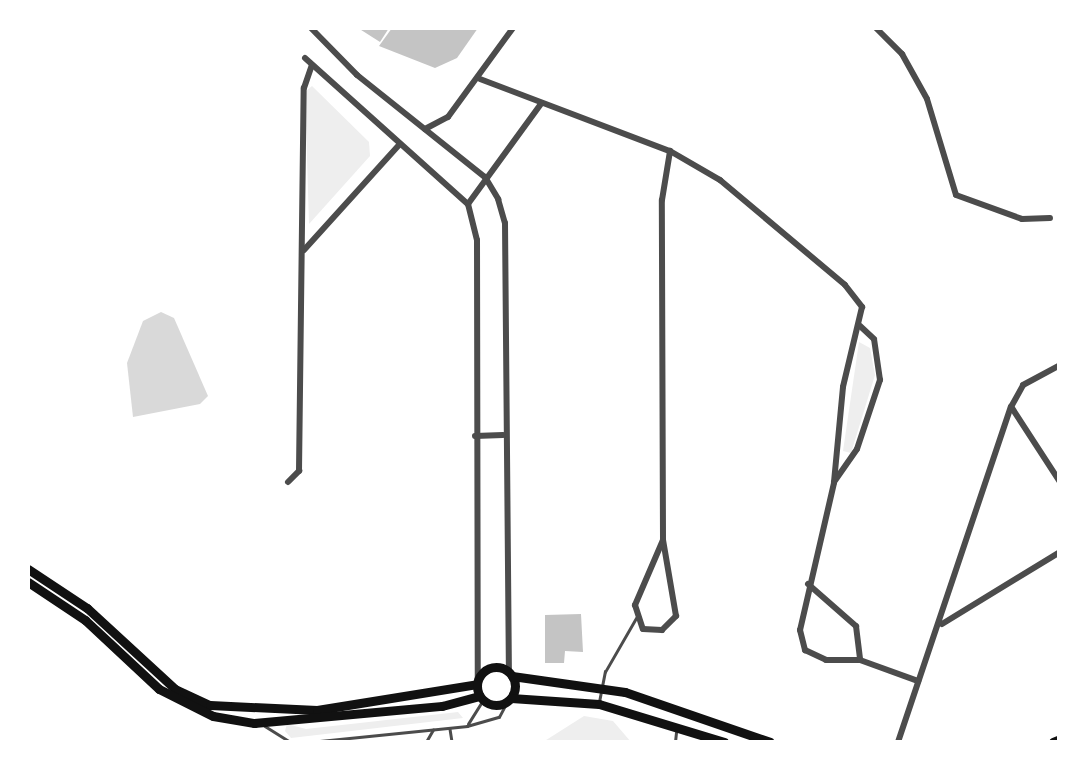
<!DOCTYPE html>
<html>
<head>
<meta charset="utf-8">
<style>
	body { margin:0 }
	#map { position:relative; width:1087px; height:770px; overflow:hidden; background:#fff; font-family:"Roboto Serif",serif }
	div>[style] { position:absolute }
	.green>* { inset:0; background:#eee }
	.water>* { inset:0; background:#d9d9d9 }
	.building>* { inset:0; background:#c4c4c4 }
	.service>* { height:2.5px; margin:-1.25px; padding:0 1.25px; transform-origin:1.25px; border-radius:1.25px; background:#4c4c4c }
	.minor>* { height:6px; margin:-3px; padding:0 3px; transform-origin:3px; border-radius:3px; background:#4c4c4c }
	.primary>* { height:9px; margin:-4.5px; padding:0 4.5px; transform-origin:4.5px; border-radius:4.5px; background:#111 }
	.primary>.ring { margin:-4.5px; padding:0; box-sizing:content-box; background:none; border:9px solid #111; border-radius:50% }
	span { translate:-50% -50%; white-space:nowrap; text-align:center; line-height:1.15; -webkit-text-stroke:10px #fff; paint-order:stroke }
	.frame { position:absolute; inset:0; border:30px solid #fff; pointer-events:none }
</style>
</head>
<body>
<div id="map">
	<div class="green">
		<div style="clip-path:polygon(312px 86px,369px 142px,370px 156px,309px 224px,305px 92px)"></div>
		<div style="clip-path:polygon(859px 342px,870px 348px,875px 375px,851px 453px,843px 451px)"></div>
		<div style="clip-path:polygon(458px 712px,463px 718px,291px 738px,285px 731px,287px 724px,306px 729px)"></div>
		<div style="clip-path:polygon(584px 716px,613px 721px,631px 742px,543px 742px)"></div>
	</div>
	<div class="water">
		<div style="clip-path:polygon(161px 312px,174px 318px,208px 396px,200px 404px,133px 417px,127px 363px,143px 321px)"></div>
	</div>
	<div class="building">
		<div style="clip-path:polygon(358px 28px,389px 28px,380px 42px)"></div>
		<div style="clip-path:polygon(392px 28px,478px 28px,457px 58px,435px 68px,379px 46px)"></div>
		<div style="clip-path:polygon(581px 614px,583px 652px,565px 651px,564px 663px,545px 663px,545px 615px)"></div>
	</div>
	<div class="service">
		<div style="left:599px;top:702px;width:31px;rotate:-79deg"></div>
		<div style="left:605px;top:672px;width:62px;rotate:-60.1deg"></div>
		<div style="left:468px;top:724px;width:28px;rotate:-58deg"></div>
		<div style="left:265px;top:726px;width:31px;rotate:32deg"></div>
		<div style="left:450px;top:729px;width:13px;rotate:81deg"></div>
		<div style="left:310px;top:742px;width:158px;rotate:-5.8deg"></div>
		<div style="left:467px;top:726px;width:33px;rotate:-16deg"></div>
		<div style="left:499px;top:717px;width:17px;rotate:-62deg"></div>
		<div style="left:426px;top:742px;width:14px;rotate:-60deg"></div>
		<div style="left:675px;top:742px;width:9px;rotate:-84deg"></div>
	</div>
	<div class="minor">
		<div style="left:311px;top:28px;width:66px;rotate:45.6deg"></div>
		<div style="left:357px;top:75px;width:164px;rotate:38.6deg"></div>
		<div style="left:485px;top:177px;width:26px;rotate:59deg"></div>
		<div style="left:498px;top:199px;width:25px;rotate:74deg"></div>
		<div style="left:505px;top:223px;width:450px;rotate:89.5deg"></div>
		<div style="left:876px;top:28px;width:37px;rotate:45deg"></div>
		<div style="left:902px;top:54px;width:51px;rotate:60.9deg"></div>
		<div style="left:927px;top:99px;width:100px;rotate:73.2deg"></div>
		<div style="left:956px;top:195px;width:70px;rotate:20deg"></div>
		<div style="left:1022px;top:219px;width:28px;rotate:-2deg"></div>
		<div style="left:305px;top:58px;width:219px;rotate:41.9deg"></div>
		<div style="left:468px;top:204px;width:37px;rotate:76deg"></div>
		<div style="left:477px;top:240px;width:439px;rotate:89.9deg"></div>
		<div style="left:480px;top:79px;width:203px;rotate:20.8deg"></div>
		<div style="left:670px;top:151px;width:58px;rotate:30.1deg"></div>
		<div style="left:720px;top:180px;width:163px;rotate:40deg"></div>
		<div style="left:845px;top:285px;width:28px;rotate:52deg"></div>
		<div style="left:862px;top:307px;width:82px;rotate:103.4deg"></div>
		<div style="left:843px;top:387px;width:96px;rotate:95.4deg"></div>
		<div style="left:834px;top:483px;width:151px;rotate:103deg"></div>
		<div style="left:800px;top:630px;width:21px;rotate:76deg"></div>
		<div style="left:805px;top:650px;width:23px;rotate:25deg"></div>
		<div style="left:826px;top:660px;width:34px"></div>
		<div style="left:860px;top:660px;width:62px;rotate:19.9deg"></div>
		<div style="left:425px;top:129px;width:26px;rotate:-28deg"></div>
		<div style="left:448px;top:117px;width:110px;rotate:-53.9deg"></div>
		<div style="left:468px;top:204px;width:124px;rotate:-53.9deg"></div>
		<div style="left:304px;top:250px;width:142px;rotate:-47.9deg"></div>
		<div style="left:1012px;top:408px;width:88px;rotate:57deg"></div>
		<div style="left:475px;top:436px;width:28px;rotate:-2deg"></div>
		<div style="left:288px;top:482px;width:16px;rotate:-45deg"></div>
		<div style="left:299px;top:471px;width:383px;rotate:-89.3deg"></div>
		<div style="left:304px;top:88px;width:24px;rotate:-71deg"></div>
		<div style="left:834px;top:482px;width:40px;rotate:-55.1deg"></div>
		<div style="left:857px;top:449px;width:73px;rotate:-71.6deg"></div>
		<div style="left:880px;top:380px;width:41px;rotate:-98.3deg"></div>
		<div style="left:874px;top:339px;width:19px;rotate:-137deg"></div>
		<div style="left:663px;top:540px;width:71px;rotate:113.3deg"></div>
		<div style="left:635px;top:605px;width:25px;rotate:72deg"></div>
		<div style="left:643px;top:629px;width:19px;rotate:3deg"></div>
		<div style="left:662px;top:630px;width:20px;rotate:-45deg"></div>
		<div style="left:676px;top:616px;width:77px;rotate:-99.7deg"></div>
		<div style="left:663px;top:540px;width:340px;rotate:-90.2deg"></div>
		<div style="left:662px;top:200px;width:50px;rotate:-80.7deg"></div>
		<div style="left:808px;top:584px;width:64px;rotate:41.2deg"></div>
		<div style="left:856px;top:626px;width:34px;rotate:83deg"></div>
		<div style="left:942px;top:624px;width:138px;rotate:-31.4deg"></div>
		<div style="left:898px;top:742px;width:354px;rotate:-71.4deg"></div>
		<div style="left:1011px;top:407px;width:25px;rotate:-61deg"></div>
		<div style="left:1023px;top:385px;width:42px;rotate:-28.4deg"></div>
	</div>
	<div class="primary">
		<div style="left:28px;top:569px;width:71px;rotate:33.5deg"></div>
		<div style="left:87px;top:608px;width:120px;rotate:42.6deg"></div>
		<div style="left:175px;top:689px;width:38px;rotate:25deg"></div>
		<div style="left:210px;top:705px;width:107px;rotate:2.7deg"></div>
		<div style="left:317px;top:710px;width:162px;rotate:-9.2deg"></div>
		<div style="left:28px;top:582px;width:69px;rotate:33.7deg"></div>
		<div style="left:85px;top:620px;width:101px;rotate:43deg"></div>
		<div style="left:159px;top:689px;width:60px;rotate:26.6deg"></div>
		<div style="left:213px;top:716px;width:42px;rotate:9.7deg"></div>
		<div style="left:254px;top:723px;width:189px;rotate:-5.2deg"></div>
		<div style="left:442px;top:706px;width:39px;rotate:-15deg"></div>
		<div class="ring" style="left:477px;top:667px;width:29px;height:29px"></div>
		<div style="left:512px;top:676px;width:114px;rotate:8.1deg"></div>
		<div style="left:625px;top:692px;width:153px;rotate:19deg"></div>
		<div style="left:511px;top:698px;width:88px;rotate:3.9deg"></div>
		<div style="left:599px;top:704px;width:131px;rotate:16.9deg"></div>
		<div style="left:1053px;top:742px;width:8px;rotate:-23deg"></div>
	</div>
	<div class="frame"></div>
</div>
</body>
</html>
